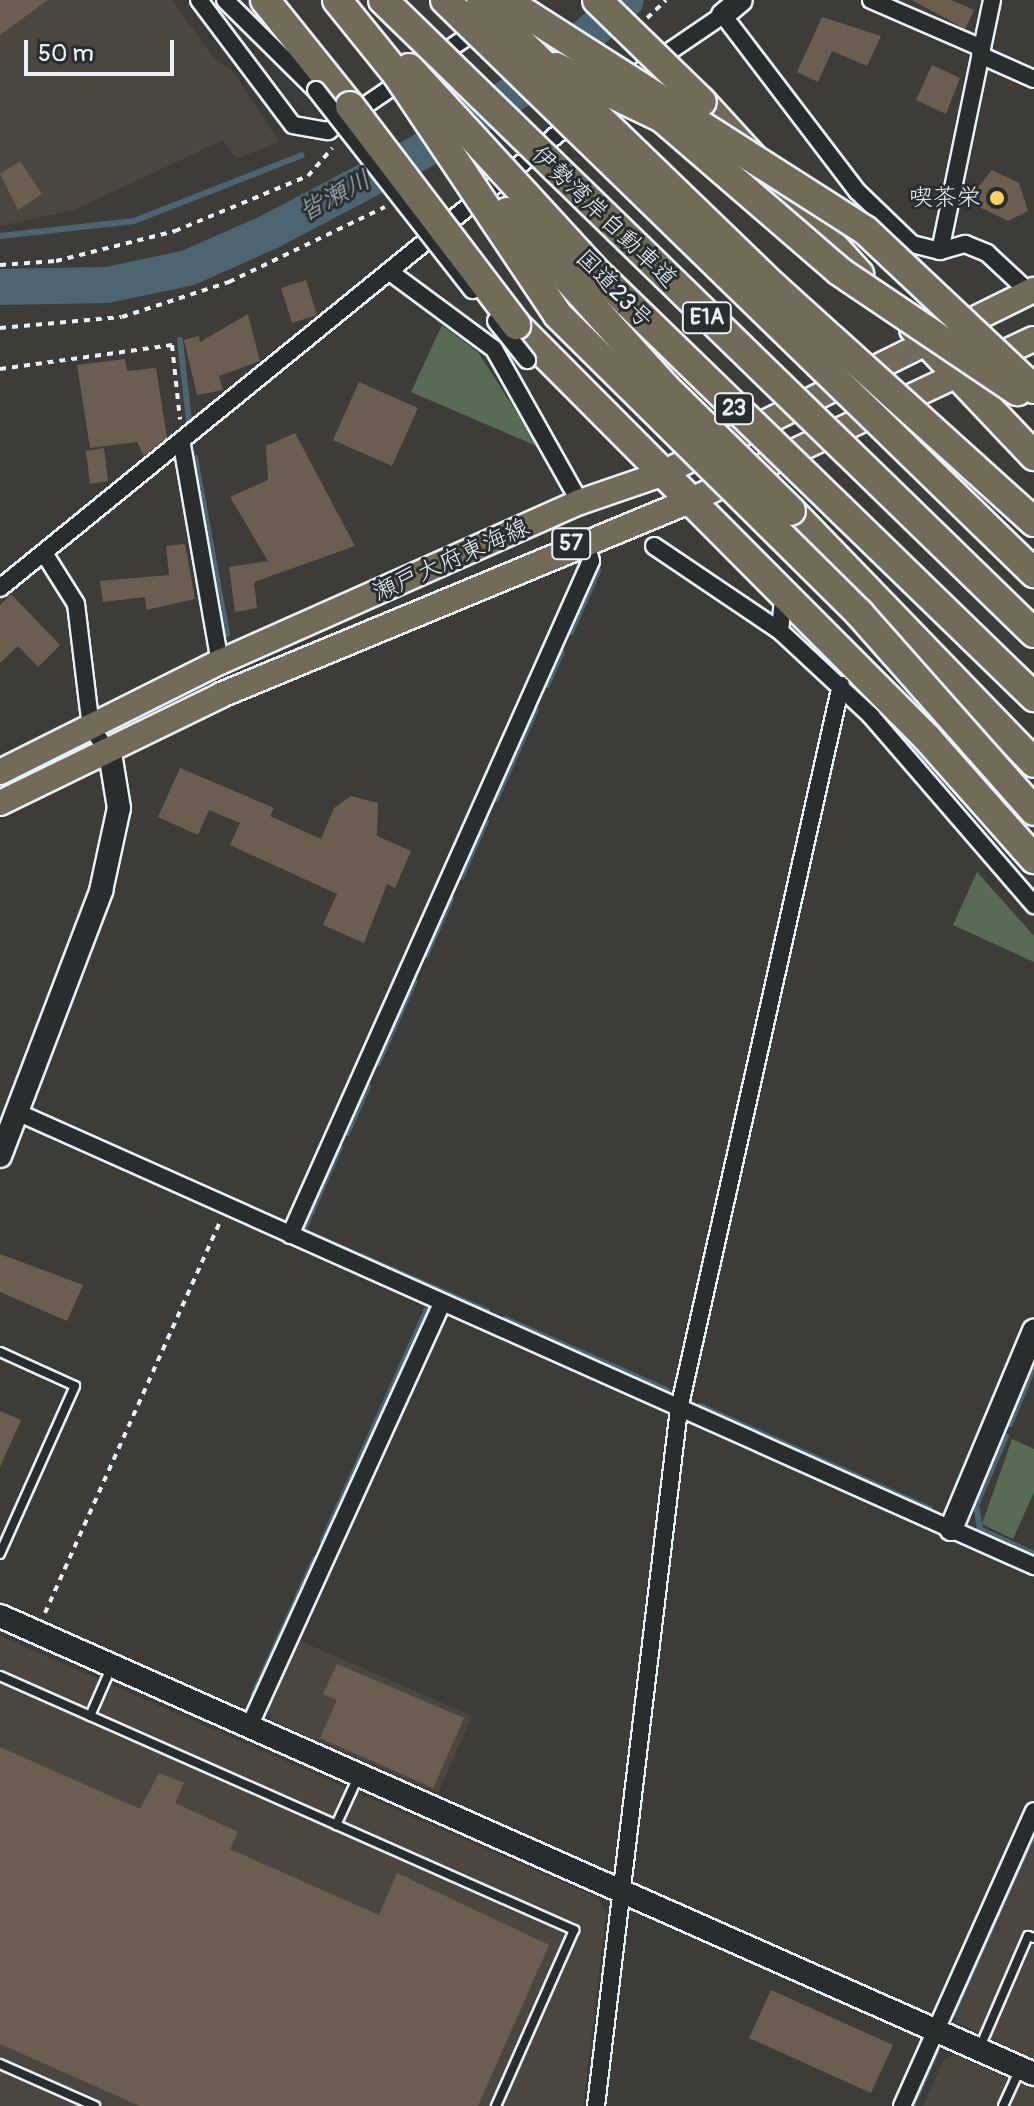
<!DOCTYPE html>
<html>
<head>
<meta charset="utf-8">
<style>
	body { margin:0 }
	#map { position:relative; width:1034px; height:2106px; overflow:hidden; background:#3e3c38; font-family:Pangolin,"Klee One",sans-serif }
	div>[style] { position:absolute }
	.built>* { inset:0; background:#4c4640 }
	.green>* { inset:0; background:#586b55 }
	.stream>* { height:6px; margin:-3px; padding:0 3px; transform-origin:3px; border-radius:3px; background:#4d6572 }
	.river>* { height:36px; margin:-18px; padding:0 18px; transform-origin:18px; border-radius:18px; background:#4d6572 }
	.building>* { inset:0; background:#6b5e51 }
	.path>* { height:4px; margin-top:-2px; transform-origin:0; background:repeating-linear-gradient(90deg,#e8f1f8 0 6px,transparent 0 12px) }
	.roads { filter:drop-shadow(2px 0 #e8f1f8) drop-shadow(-2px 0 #e8f1f8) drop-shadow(0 2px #e8f1f8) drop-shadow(0 -2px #e8f1f8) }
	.lane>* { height:8px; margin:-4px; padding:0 4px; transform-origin:4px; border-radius:4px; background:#2a2d2e }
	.street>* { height:16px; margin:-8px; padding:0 8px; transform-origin:8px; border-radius:8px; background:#2a2d2e }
	.secondary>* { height:22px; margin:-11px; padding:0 11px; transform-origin:11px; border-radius:11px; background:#2a2d2e }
	.primary>* { height:24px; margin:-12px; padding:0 12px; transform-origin:12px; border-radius:12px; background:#726b5a }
	.highway>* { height:28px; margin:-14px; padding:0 14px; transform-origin:14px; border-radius:14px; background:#726b5a }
	.bridges { filter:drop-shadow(2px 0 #e8f1f8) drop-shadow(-2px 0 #e8f1f8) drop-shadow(0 2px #e8f1f8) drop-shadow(0 -2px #e8f1f8) }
	.street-bridge>* { height:16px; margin:-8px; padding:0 8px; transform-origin:8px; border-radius:8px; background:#2a2d2e }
	.highway-bridge>* { height:28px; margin:-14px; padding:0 14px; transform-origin:14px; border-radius:14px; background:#726b5a }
	.dots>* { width:22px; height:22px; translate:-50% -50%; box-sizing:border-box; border:4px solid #2a2d2e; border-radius:50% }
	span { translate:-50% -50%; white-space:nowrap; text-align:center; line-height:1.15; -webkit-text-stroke:6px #2a2d2e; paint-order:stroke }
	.shield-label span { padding:2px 6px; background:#2a2d2e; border:2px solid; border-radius:6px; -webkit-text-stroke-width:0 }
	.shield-label { font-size:22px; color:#e8f1f8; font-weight:700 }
	.poi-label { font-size:24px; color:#e8f1f8 }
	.right { translate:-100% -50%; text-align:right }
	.street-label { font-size:24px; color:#e8f1f8 }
	.water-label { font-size:26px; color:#aab9c2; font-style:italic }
	.scale { position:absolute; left:24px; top:40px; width:150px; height:36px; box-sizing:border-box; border:4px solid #e8f1f8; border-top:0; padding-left:10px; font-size:24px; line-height:28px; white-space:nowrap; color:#e8f1f8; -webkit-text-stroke:6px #2a2d2e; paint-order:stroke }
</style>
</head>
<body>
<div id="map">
	<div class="built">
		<div style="clip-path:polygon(0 0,172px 0,214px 58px,232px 70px,279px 142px,236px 159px,223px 140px,74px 210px,0 226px)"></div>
		<div style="clip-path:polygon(0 1636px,598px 1898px,606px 1913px,583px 2106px,0 2106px)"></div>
		<div style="clip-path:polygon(298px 1640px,472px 1716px,438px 1793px,271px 1720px,268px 1707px)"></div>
		<div style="clip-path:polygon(1034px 1842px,1034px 2059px,954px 2021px)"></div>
		<div style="clip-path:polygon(955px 2055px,1034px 2090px,1034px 2106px,923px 2106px,944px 2059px)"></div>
	</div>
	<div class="green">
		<div style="clip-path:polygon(442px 325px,478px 352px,539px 447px,411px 392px)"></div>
		<div style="clip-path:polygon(977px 872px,1034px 936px,1034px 962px,953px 925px)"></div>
		<div style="clip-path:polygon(1012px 1439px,1034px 1449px,1034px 1492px,1013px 1539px,982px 1524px)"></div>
	</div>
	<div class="stream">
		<div style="left:0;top:236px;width:135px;rotate:-6.4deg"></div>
		<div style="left:134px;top:221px;width:180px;rotate:-21.4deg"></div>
		<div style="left:180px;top:340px;width:81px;rotate:83.7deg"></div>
		<div style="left:195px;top:458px;width:179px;rotate:79.7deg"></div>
		<div style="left:571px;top:632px;width:67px;rotate:-66.1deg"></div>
		<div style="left:547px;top:685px;width:36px;rotate:-66deg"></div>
		<div style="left:496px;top:799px;width:98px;rotate:-66deg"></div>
		<div style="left:461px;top:877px;width:61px;rotate:-65.9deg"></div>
		<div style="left:426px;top:955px;width:61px;rotate:-65.9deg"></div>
		<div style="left:378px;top:1063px;width:89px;rotate:-66deg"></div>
		<div style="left:347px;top:1133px;width:51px;rotate:-65.9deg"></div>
		<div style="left:340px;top:1147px;width:92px;rotate:113.8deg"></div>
		<div style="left:303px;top:1231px;width:201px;rotate:23.5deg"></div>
		<div style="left:505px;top:1319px;width:177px;rotate:23.7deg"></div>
		<div style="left:700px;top:1406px;width:252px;rotate:24.1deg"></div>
		<div style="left:1010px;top:1424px;width:63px;rotate:-67.5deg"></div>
		<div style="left:979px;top:1529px;width:60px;rotate:24.4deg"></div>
		<div style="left:980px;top:1530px;width:25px;rotate:-99deg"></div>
		<div style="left:976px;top:1505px;width:75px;rotate:-66.5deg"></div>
		<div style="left:323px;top:1541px;width:253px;rotate:-65.8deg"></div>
		<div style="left:253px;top:1696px;width:150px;rotate:-65.7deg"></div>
		<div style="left:953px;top:2014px;width:198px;rotate:-65.9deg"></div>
		<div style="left:912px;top:2106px;width:59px;rotate:-66deg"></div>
	</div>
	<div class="river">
		<div style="left:0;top:287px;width:107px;rotate:-1.1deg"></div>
		<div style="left:107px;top:285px;width:83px;rotate:-11.9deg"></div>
		<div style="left:188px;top:268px;width:91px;rotate:-24deg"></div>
		<div style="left:271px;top:231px;width:167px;rotate:-27.8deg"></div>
		<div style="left:419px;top:153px;width:150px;rotate:-32.2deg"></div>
		<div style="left:546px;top:73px;width:108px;rotate:-42.4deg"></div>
	</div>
	<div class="building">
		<div style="clip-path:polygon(0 0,48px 0,0 35px)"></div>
		<div style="clip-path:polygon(912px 0,951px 0,974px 10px,965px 29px)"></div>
		<div style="clip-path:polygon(822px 17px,881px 36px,867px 66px,832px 51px,818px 82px,797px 72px)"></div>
		<div style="clip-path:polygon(932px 65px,960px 78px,946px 114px,916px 100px)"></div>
		<div style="clip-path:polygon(20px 161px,42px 194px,18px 210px,0 174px)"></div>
		<div style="clip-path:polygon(992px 170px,1019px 183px,1028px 211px,1008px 221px,967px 201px)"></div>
		<div style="clip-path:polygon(306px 280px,317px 315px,292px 323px,281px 288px)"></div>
		<div style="clip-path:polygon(248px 314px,260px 361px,219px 376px,223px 390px,197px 395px,184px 340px,199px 336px,200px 342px)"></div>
		<div style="clip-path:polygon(125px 359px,127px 371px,156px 368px,167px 438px,144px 456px,137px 442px,90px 448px,77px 365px)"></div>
		<div style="clip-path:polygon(359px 382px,418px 408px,392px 466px,333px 440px)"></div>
		<div style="clip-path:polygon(295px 433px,355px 546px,254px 582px,257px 608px,235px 612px,229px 567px,268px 561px,230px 497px,268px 480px,266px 446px)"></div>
		<div style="clip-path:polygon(104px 448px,108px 481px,90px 484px,86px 451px)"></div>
		<div style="clip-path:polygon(185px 544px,195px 599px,146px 610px,145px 597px,103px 602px,100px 581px,169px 575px,166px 546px)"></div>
		<div style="clip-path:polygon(11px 594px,60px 645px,38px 667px,18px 646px,0 663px,0 605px)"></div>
		<div style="clip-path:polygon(180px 768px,274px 808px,270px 816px,321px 839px,334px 808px,351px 796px,378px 803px,377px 836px,411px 851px,395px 888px,387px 884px,364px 943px,323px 925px,337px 894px,230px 845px,240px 823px,209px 810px,198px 835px,158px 817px)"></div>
		<div style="clip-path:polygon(0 1254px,83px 1285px,67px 1321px,0 1292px)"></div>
		<div style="clip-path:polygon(0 1411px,21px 1420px,0 1467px)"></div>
		<div style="clip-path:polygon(337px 1664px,464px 1718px,433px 1788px,320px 1738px,337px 1700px,323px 1694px)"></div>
		<div style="clip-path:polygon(0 1747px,140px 1809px,159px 1773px,184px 1783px,175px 1803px,238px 1832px,230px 1849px,379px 1915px,397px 1873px,549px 1945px,478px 2106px,140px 2106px,0 2044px)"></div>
		<div style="clip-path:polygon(771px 1990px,893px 2045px,871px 2093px,749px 2038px)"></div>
	</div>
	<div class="path">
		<div style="left:647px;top:18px;width:26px;rotate:-43deg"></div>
		<div style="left:0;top:265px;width:56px;rotate:-4.1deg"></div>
		<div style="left:56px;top:261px;width:123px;rotate:-14.1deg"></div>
		<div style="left:175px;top:231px;width:144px;rotate:-22.5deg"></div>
		<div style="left:308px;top:176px;width:37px;rotate:-49deg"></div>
		<div style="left:0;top:328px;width:122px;rotate:-5.2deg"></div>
		<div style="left:122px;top:317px;width:113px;rotate:-18.1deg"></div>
		<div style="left:229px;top:282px;width:173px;rotate:-25.7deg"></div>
		<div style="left:0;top:369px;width:174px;rotate:-7.9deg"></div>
		<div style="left:172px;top:345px;width:75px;rotate:83.9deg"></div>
		<div style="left:45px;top:1613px;width:431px;rotate:-65.9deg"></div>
	</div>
	<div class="roads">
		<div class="lane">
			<div style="left:0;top:1352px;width:82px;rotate:24.4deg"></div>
			<div style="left:75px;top:1386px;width:184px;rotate:114.1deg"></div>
			<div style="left:0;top:1676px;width:628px;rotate:23.87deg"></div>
			<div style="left:574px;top:1930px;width:193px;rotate:113.9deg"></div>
			<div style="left:90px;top:1716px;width:55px;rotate:-66.3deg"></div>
			<div style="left:336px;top:1825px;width:55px;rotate:-65.3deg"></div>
			<div style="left:980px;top:2047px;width:121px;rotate:-66.6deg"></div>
			<div style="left:1028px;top:1936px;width:6px;rotate:18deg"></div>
			<div style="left:0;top:2064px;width:104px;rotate:23.9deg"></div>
			<div style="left:1003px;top:2106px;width:41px;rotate:-65.3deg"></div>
		</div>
		<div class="street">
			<div style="left:199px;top:0;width:156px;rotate:53.1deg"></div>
			<div style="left:293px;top:125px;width:36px;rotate:10deg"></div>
			<div style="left:328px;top:131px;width:96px;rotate:-34.4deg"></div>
			<div style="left:225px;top:0;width:128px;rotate:44.7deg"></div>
			<div style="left:871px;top:0;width:121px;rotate:23.4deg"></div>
			<div style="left:982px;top:48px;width:49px;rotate:-78.2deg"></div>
			<div style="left:980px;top:55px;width:59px;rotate:24deg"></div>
			<div style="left:433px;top:60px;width:57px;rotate:-34.2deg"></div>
			<div style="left:626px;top:81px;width:117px;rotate:-34.2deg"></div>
			<div style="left:723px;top:15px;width:221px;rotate:52.7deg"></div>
			<div style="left:857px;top:191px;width:76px;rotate:43.9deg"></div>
			<div style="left:912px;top:244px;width:29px;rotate:14deg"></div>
			<div style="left:940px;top:251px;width:26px;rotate:-16deg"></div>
			<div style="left:965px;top:244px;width:24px;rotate:22deg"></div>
			<div style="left:987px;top:253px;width:57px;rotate:42.9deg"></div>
			<div style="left:940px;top:251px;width:207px;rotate:-78.3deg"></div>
			<div style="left:390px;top:272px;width:129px;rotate:36.5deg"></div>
			<div style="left:494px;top:349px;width:176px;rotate:60.7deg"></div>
			<div style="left:182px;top:445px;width:220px;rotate:80.1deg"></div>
			<div style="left:654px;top:546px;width:152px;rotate:34deg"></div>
			<div style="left:44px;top:553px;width:60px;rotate:57.9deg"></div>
			<div style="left:76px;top:604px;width:125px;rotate:83.1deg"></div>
			<div style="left:91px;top:728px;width:31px;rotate:53deg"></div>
			<div style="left:0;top:588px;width:743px;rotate:-39.15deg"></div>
			<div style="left:783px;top:598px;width:33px;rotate:95deg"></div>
			<div style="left:780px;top:631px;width:125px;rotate:43deg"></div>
			<div style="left:871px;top:716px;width:250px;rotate:49.2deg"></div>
			<div style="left:19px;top:1113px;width:1112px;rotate:24.05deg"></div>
			<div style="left:290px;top:1235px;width:738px;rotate:-65.94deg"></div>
			<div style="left:591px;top:561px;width:24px;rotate:-105deg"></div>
			<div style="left:249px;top:1727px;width:466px;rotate:-65.5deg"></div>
			<div style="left:596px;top:2106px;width:702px;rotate:-83.21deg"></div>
			<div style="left:679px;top:1409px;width:742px;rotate:-77.39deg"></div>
			<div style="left:902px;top:2106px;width:323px;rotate:-65.9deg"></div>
		</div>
		<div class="secondary">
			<div style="left:723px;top:15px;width:23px;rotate:-40deg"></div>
			<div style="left:0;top:1156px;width:284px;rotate:-69.1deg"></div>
			<div style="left:101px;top:891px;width:85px;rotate:-77.8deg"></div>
			<div style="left:119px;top:808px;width:56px;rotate:-99.3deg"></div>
			<div style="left:951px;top:1529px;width:215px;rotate:-67.3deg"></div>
			<div style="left:0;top:1616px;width:1131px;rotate:23.89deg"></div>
		</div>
		<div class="primary">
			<div style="left:0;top:772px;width:246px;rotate:-26.6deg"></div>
			<div style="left:220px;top:662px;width:394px;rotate:-24deg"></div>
			<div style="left:580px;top:502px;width:83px;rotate:-18.9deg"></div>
			<div style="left:659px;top:475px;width:418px;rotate:-26.3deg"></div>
			<div style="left:0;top:803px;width:246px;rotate:-26deg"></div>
			<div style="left:221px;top:695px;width:504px;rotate:-22.5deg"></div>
			<div style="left:687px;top:502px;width:383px;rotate:-25.2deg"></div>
		</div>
		<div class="highway">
			<div style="left:265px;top:0;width:136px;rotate:51.3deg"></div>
			<div style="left:702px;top:102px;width:233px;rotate:47.6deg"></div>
			<div style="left:516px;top:325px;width:583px;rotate:45.14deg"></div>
			<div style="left:927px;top:738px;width:162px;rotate:48.5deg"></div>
			<div style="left:914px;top:329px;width:175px;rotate:46.6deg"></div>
			<div style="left:791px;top:511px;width:350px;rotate:46deg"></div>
		</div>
	</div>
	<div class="bridges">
		<div class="street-bridge">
			<div style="left:316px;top:90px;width:254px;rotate:52deg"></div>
			<div style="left:496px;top:321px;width:50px;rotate:51.5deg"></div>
		</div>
		<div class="highway-bridge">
			<div style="left:337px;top:0;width:94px;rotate:51.1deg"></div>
			<div style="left:396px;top:73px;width:291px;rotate:56.2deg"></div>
			<div style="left:558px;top:315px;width:424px;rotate:44.7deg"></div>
			<div style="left:859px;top:613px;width:264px;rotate:48.5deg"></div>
			<div style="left:383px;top:0;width:908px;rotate:44.2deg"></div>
			<div style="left:445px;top:0;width:822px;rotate:44.21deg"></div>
			<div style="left:505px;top:0;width:427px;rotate:32.6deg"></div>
			<div style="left:865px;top:230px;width:232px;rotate:43.3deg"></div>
			<div style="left:597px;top:0;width:146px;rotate:44.2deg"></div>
			<div style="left:481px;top:4px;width:406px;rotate:44deg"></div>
			<div style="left:773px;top:286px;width:352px;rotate:42.1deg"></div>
			<div style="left:556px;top:67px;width:118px;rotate:25.7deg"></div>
			<div style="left:662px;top:118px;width:234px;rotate:40.8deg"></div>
			<div style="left:839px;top:271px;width:215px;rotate:34deg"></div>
			<div style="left:409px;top:68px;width:273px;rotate:47.5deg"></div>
			<div style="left:593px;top:269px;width:615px;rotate:44.14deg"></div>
			<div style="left:350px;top:106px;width:275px;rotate:52.8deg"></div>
			<div style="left:507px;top:212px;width:237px;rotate:47.9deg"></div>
			<div style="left:666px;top:388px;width:175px;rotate:44.5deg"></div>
		</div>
	</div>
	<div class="dots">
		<div style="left:997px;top:198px;background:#ffd166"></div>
	</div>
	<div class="shield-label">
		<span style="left:707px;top:318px">E1A</span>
		<span style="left:734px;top:409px">23</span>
		<span style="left:571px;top:544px">57</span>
	</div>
	<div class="poi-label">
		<span class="right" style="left:981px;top:198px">喫茶栄</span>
	</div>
	<div class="street-label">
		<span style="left:604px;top:217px;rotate:44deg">伊勢湾岸自動車道</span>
		<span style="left:614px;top:289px;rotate:46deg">国道23号</span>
		<span style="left:451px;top:560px;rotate:-24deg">瀬戸大府東海線</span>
	</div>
	<div class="water-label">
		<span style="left:335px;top:197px;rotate:-28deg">皆瀬川</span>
	</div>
	<div class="scale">50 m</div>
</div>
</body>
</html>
